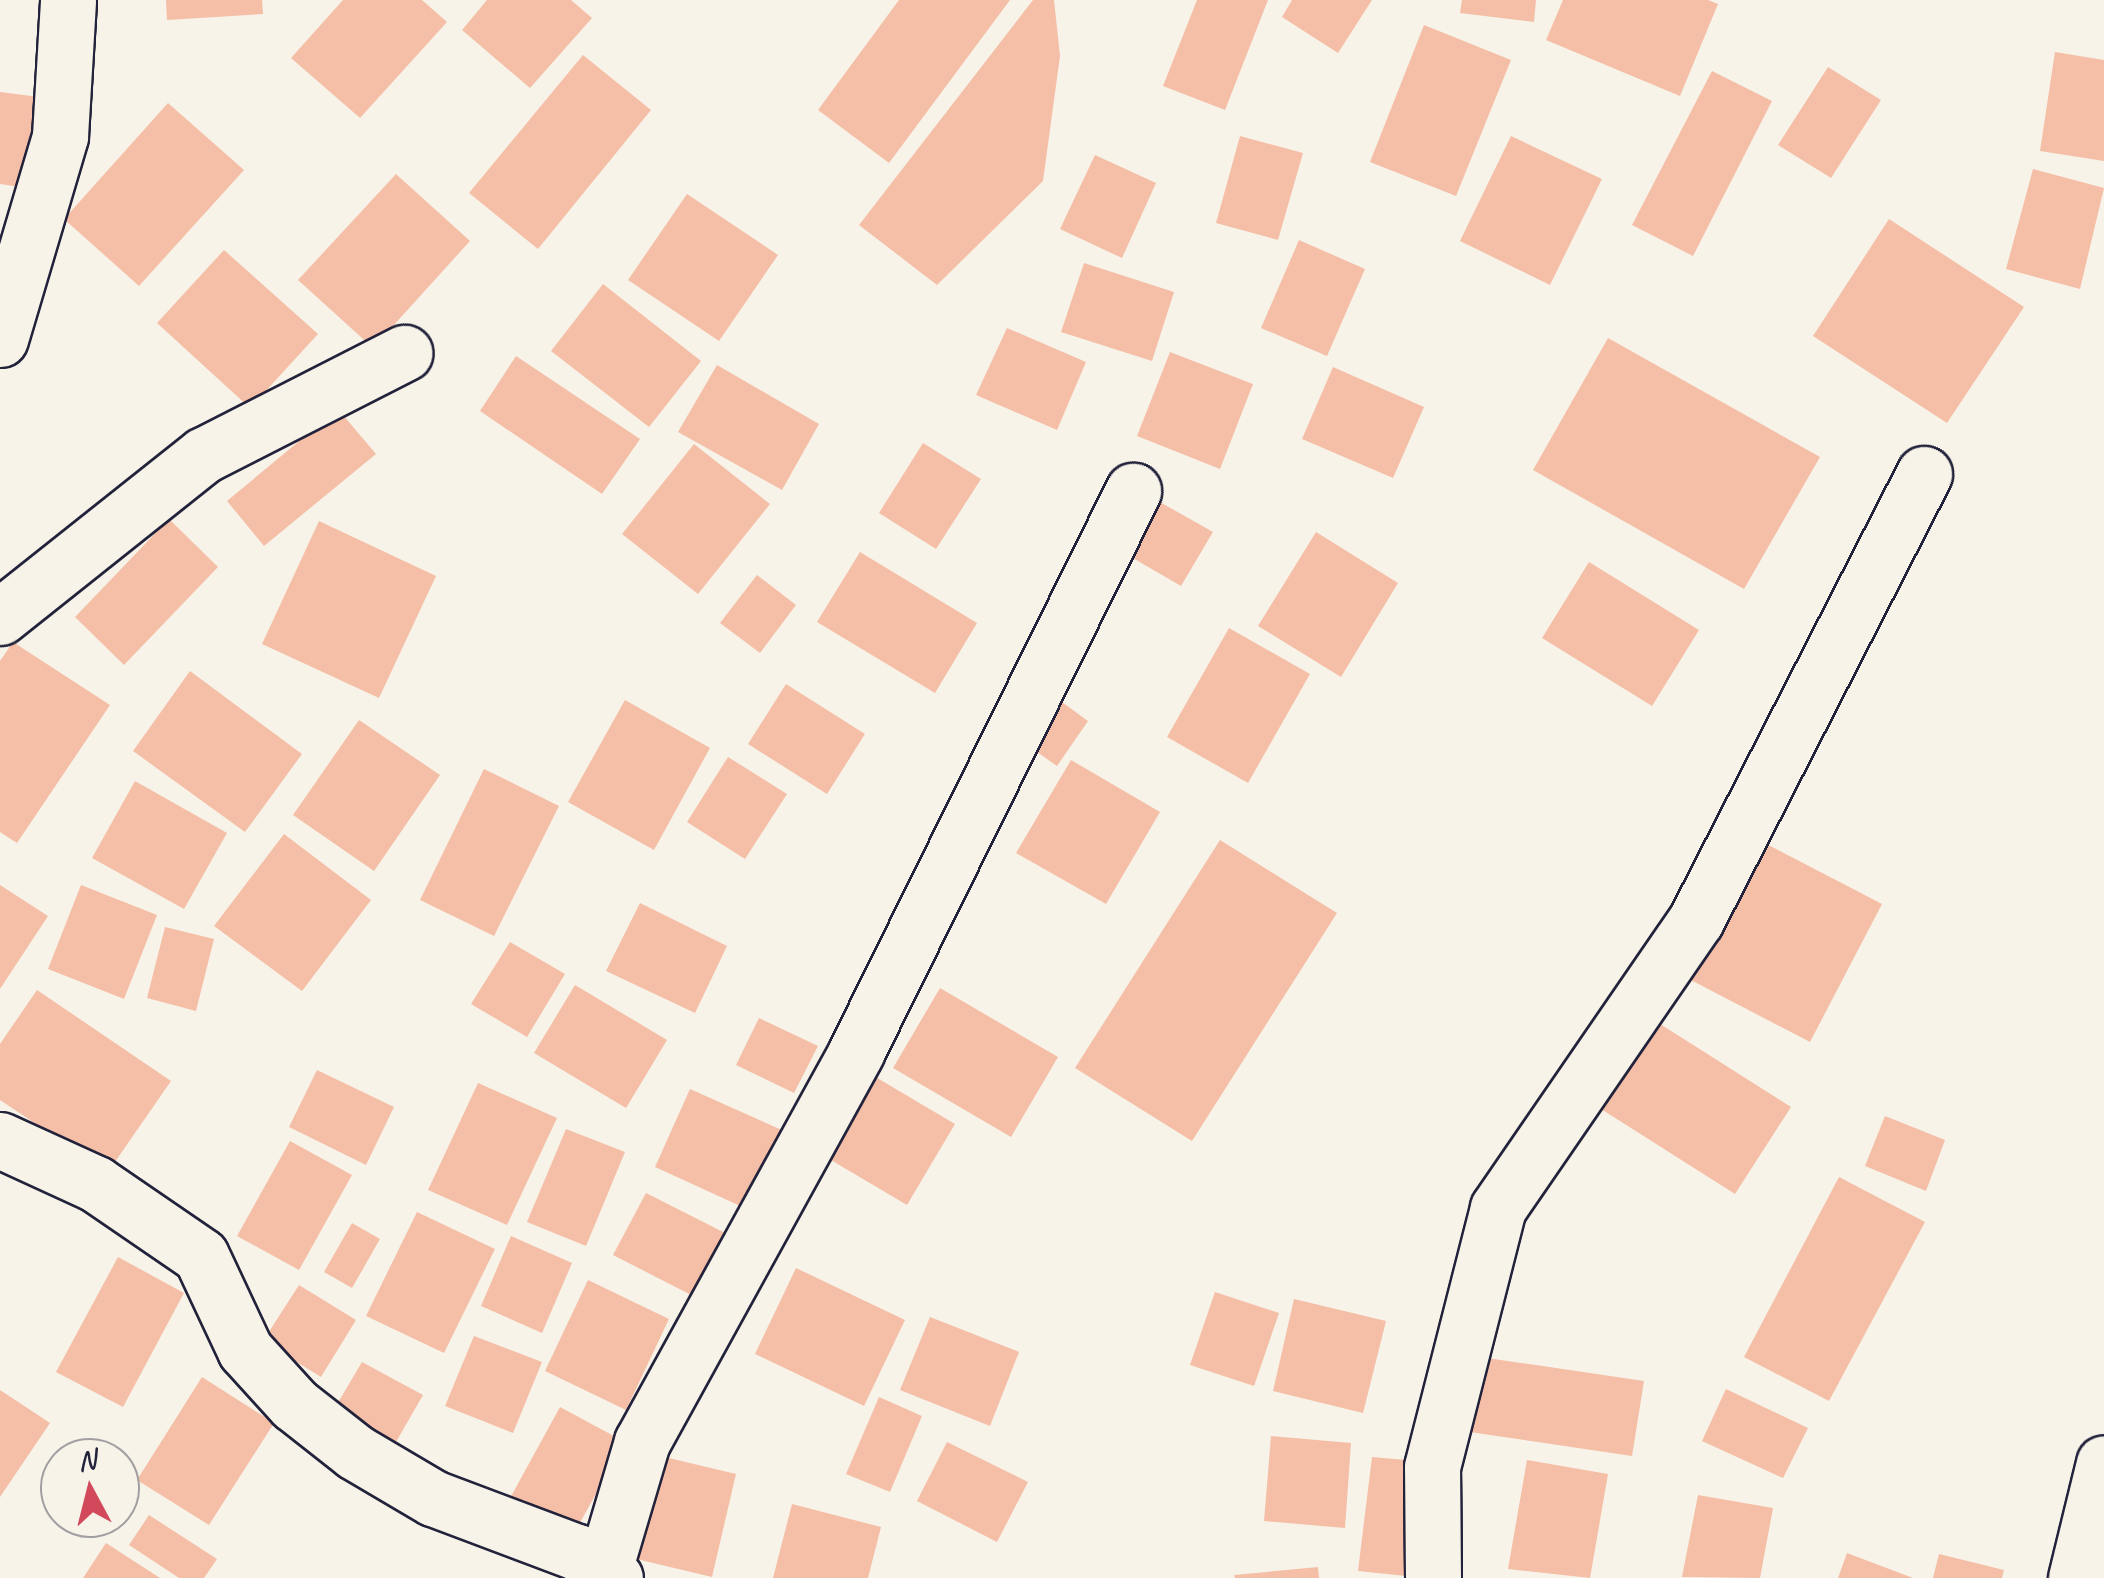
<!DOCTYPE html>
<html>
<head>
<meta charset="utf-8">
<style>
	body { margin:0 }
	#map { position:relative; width:2104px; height:1578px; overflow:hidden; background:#f7f3e8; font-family:Caveat,sans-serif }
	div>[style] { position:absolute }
	.building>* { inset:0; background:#f5bfa7 }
	.roads { filter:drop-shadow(2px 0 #22223b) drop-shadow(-2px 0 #22223b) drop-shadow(0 2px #22223b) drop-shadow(0 -2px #22223b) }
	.minor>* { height:55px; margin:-27.5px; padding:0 27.5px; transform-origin:27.5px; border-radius:27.5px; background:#f7f3e8 }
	span { translate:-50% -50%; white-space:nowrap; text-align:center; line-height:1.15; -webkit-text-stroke:10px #f7f3e8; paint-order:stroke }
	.north { position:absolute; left:40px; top:1438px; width:100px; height:100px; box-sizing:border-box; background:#f7f3e8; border:2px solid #a29fa3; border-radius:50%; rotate:353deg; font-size:28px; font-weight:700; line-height:40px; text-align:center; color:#22223b }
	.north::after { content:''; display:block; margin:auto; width:35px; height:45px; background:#d1495b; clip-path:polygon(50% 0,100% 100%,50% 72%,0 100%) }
</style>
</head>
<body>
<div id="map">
	<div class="building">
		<div style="clip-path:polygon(166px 0,262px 0,263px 14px,167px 20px)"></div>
		<div style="clip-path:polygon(343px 0,422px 0,447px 22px,360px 118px,291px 58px)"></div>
		<div style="clip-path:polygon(487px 0,571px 0,592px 18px,530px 88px,462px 30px)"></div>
		<div style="clip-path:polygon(899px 0,1010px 0,889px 163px,818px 110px)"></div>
		<div style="clip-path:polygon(1033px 0,1054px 0,1060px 56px,1043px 181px,937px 285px,859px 225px)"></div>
		<div style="clip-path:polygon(1197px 0,1268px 0,1225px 110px,1163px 86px)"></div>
		<div style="clip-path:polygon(1292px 0,1372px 0,1338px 53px,1282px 17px)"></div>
		<div style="clip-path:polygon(1462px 0,1536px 0,1534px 22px,1460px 13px)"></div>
		<div style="clip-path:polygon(1563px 0,1708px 0,1718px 4px,1680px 96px,1546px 40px)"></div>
		<div style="clip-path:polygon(1424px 25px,1511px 60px,1456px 196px,1370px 162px)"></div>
		<div style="clip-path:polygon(2055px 52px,2104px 60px,2104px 161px,2040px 151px)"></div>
		<div style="clip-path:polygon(583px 55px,651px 110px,538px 249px,469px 193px)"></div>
		<div style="clip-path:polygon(1828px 67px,1881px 100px,1831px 178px,1778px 145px)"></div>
		<div style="clip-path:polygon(1712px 71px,1772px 101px,1693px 256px,1632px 225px)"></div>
		<div style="clip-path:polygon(0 92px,39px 97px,27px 188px,0 184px)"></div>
		<div style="clip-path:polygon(168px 103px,244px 170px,139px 286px,64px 219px)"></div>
		<div style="clip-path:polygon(1240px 136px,1303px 153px,1278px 240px,1216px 223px)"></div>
		<div style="clip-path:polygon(1511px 136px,1602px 179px,1550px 285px,1460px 241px)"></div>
		<div style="clip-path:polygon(1095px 155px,1156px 183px,1122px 258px,1060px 229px)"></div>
		<div style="clip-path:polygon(2033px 169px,2104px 188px,2080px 289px,2006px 269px)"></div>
		<div style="clip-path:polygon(396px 174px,470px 241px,373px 348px,298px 280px)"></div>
		<div style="clip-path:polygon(687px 194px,778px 255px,719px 341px,628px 280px)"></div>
		<div style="clip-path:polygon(1889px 219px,2024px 307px,1947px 423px,1813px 336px)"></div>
		<div style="clip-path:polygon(1299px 240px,1365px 269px,1327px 356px,1261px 328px)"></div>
		<div style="clip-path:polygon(224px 250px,318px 334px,250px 408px,157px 323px)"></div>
		<div style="clip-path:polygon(1084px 263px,1174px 292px,1152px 361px,1061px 332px)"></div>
		<div style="clip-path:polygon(603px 284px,701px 361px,649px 427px,551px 351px)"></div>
		<div style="clip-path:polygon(1007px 328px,1086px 362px,1057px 430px,976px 395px)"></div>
		<div style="clip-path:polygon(1608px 338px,1820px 457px,1744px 589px,1533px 470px)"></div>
		<div style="clip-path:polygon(1170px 352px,1253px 384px,1220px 469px,1137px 436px)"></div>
		<div style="clip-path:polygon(516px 356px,640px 439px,602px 494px,480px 411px)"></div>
		<div style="clip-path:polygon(717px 365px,819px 424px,782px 490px,678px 432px)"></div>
		<div style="clip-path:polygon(1333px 367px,1424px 407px,1393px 478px,1302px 439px)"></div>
		<div style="clip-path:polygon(338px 409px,376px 454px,264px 546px,227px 501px)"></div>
		<div style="clip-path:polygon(923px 443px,981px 479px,936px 549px,879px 513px)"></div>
		<div style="clip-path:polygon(694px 444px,770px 504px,698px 594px,622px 534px)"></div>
		<div style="clip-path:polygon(1151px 497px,1213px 532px,1181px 586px,1119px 550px)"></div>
		<div style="clip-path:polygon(169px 519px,218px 567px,124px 665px,75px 617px)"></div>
		<div style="clip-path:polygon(319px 521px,436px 576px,379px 698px,262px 644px)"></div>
		<div style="clip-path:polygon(1316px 532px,1398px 583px,1341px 677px,1258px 626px)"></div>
		<div style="clip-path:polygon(860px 552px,977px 623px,935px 693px,817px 622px)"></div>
		<div style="clip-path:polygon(1589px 562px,1699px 630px,1652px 706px,1542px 638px)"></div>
		<div style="clip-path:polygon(757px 575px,796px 605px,760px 653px,720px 623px)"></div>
		<div style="clip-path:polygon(1229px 628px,1310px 674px,1248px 783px,1167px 737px)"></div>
		<div style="clip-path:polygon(13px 642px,110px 705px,17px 843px,0 832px,0 661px)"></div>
		<div style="clip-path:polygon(190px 671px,302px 754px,245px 832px,133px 751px)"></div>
		<div style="clip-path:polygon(786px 684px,865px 734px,827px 794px,748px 744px)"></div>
		<div style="clip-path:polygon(1055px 697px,1088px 721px,1057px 766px,1023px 742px)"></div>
		<div style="clip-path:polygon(625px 700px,710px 748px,654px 850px,568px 802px)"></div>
		<div style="clip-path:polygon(359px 720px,440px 775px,374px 871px,293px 815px)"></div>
		<div style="clip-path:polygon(728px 757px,787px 794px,745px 859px,687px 822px)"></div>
		<div style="clip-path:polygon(1071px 760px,1160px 812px,1106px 904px,1016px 853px)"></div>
		<div style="clip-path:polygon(484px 769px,559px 806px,494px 936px,420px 900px)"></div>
		<div style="clip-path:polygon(135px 781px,227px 833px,184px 909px,92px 858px)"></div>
		<div style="clip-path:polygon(284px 834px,371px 900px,302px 991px,214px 926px)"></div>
		<div style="clip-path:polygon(1757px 839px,1882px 904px,1810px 1042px,1685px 977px)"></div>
		<div style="clip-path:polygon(1220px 840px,1337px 913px,1192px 1141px,1075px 1068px)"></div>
		<div style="clip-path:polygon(0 885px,48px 916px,0 989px)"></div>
		<div style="clip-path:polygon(81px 885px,157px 915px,124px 999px,48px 969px)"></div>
		<div style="clip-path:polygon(640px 903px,727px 946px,695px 1013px,606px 971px)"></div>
		<div style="clip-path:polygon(165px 927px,214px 939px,196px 1011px,147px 998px)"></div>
		<div style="clip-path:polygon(510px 942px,565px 974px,527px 1037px,471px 1004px)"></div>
		<div style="clip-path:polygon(575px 985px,667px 1040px,626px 1108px,534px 1053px)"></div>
		<div style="clip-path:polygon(940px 988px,1058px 1057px,1011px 1137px,893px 1068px)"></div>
		<div style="clip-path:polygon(37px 990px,171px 1081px,108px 1172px,0 1100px,0 1044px)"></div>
		<div style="clip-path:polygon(759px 1018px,818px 1046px,794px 1093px,736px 1065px)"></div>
		<div style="clip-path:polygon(1657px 1022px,1791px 1107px,1735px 1194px,1601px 1109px)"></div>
		<div style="clip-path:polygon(317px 1070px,394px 1107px,366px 1165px,289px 1127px)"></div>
		<div style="clip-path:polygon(867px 1072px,955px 1124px,907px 1205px,819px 1153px)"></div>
		<div style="clip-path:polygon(478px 1083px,557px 1118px,507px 1225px,428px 1190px)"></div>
		<div style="clip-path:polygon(690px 1089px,784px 1131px,749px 1210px,655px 1167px)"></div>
		<div style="clip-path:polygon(1885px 1116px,1945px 1140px,1926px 1191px,1865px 1166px)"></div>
		<div style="clip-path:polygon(566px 1129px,625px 1152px,586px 1246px,527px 1222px)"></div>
		<div style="clip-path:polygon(290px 1141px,352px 1175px,299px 1270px,237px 1236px)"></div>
		<div style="clip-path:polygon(1839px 1177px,1925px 1222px,1829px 1401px,1744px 1357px)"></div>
		<div style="clip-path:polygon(646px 1193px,731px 1236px,699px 1299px,613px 1255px)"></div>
		<div style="clip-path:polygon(417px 1212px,495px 1249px,444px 1353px,366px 1316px)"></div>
		<div style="clip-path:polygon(352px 1223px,380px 1239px,352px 1288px,324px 1272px)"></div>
		<div style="clip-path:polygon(511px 1236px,572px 1263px,542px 1333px,481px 1306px)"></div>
		<div style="clip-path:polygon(118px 1257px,184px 1293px,123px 1407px,56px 1372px)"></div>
		<div style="clip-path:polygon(796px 1268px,905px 1320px,864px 1406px,755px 1354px)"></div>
		<div style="clip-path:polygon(588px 1280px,669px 1319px,626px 1410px,545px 1371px)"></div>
		<div style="clip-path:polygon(299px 1285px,356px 1320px,321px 1377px,263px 1341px)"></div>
		<div style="clip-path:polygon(1215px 1292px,1279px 1313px,1254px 1386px,1190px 1365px)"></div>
		<div style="clip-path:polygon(1294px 1299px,1386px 1321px,1363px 1413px,1273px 1391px)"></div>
		<div style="clip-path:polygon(930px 1317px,1019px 1352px,990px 1426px,900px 1390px)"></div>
		<div style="clip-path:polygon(474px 1336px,542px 1362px,513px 1433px,445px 1406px)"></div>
		<div style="clip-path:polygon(1467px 1355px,1644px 1381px,1632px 1456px,1456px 1430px)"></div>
		<div style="clip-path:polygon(362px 1362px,423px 1395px,392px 1449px,330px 1416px)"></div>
		<div style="clip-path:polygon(202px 1377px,274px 1423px,209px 1525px,137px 1480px)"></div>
		<div style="clip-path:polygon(1726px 1389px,1808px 1428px,1783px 1478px,1702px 1441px)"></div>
		<div style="clip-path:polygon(0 1390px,50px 1423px,0 1497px)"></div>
		<div style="clip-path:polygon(879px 1397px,922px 1416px,890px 1492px,846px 1474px)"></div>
		<div style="clip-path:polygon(560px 1407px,625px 1442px,573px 1535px,509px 1500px)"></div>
		<div style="clip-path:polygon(1271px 1436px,1351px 1443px,1345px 1528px,1264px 1521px)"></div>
		<div style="clip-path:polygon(947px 1442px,1028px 1482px,997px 1542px,917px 1501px)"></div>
		<div style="clip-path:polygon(652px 1454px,736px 1474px,712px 1577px,628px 1557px)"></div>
		<div style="clip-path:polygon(1372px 1457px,1418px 1461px,1406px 1576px,1358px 1571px)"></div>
		<div style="clip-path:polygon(1527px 1460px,1608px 1474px,1590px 1578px,1508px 1569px)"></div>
		<div style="clip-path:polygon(1698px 1495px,1773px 1508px,1760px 1578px,1682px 1577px)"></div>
		<div style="clip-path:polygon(792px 1504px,881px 1527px,868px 1578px,773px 1578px)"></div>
		<div style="clip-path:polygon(149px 1515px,217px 1559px,204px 1578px,179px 1578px,129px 1545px)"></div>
		<div style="clip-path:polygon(106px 1543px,160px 1578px,83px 1578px)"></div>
		<div style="clip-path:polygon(1847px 1553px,1913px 1578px,1838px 1578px)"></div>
		<div style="clip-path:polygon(1939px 1554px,2004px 1570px,2002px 1578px,1933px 1578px)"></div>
		<div style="clip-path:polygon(1318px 1567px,1319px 1578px,1235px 1578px,1234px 1575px)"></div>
	</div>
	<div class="roads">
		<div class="minor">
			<div style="left:0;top:339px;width:212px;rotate:-73.5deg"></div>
			<div style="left:60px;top:136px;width:136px;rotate:-86.6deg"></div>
			<div style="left:0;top:617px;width:260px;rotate:-38.5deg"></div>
			<div style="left:204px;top:455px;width:225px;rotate:-27deg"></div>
			<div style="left:0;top:1140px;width:106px;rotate:24.6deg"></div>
			<div style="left:96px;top:1184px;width:127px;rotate:34.4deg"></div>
			<div style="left:201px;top:1256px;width:104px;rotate:64.9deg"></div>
			<div style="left:245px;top:1350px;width:73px;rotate:47.8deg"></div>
			<div style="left:294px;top:1404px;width:78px;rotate:38.2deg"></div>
			<div style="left:355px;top:1452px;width:91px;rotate:30.5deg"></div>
			<div style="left:433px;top:1498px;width:154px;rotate:20.6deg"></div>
			<div style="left:577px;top:1552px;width:46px;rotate:34.4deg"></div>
			<div style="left:604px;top:1570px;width:134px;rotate:-73.5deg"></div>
			<div style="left:642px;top:1442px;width:445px;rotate:-61.2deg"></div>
			<div style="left:856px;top:1052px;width:626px;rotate:-63.72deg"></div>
			<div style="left:1433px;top:1578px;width:111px;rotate:-90.5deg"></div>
			<div style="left:1432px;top:1467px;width:267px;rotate:-75.7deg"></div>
			<div style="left:1498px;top:1208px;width:349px;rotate:-55.5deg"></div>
			<div style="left:1696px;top:920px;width:501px;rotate:-62.92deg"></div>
			<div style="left:2076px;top:1578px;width:118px;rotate:-76.3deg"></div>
		</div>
	</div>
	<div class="north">N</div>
</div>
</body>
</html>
